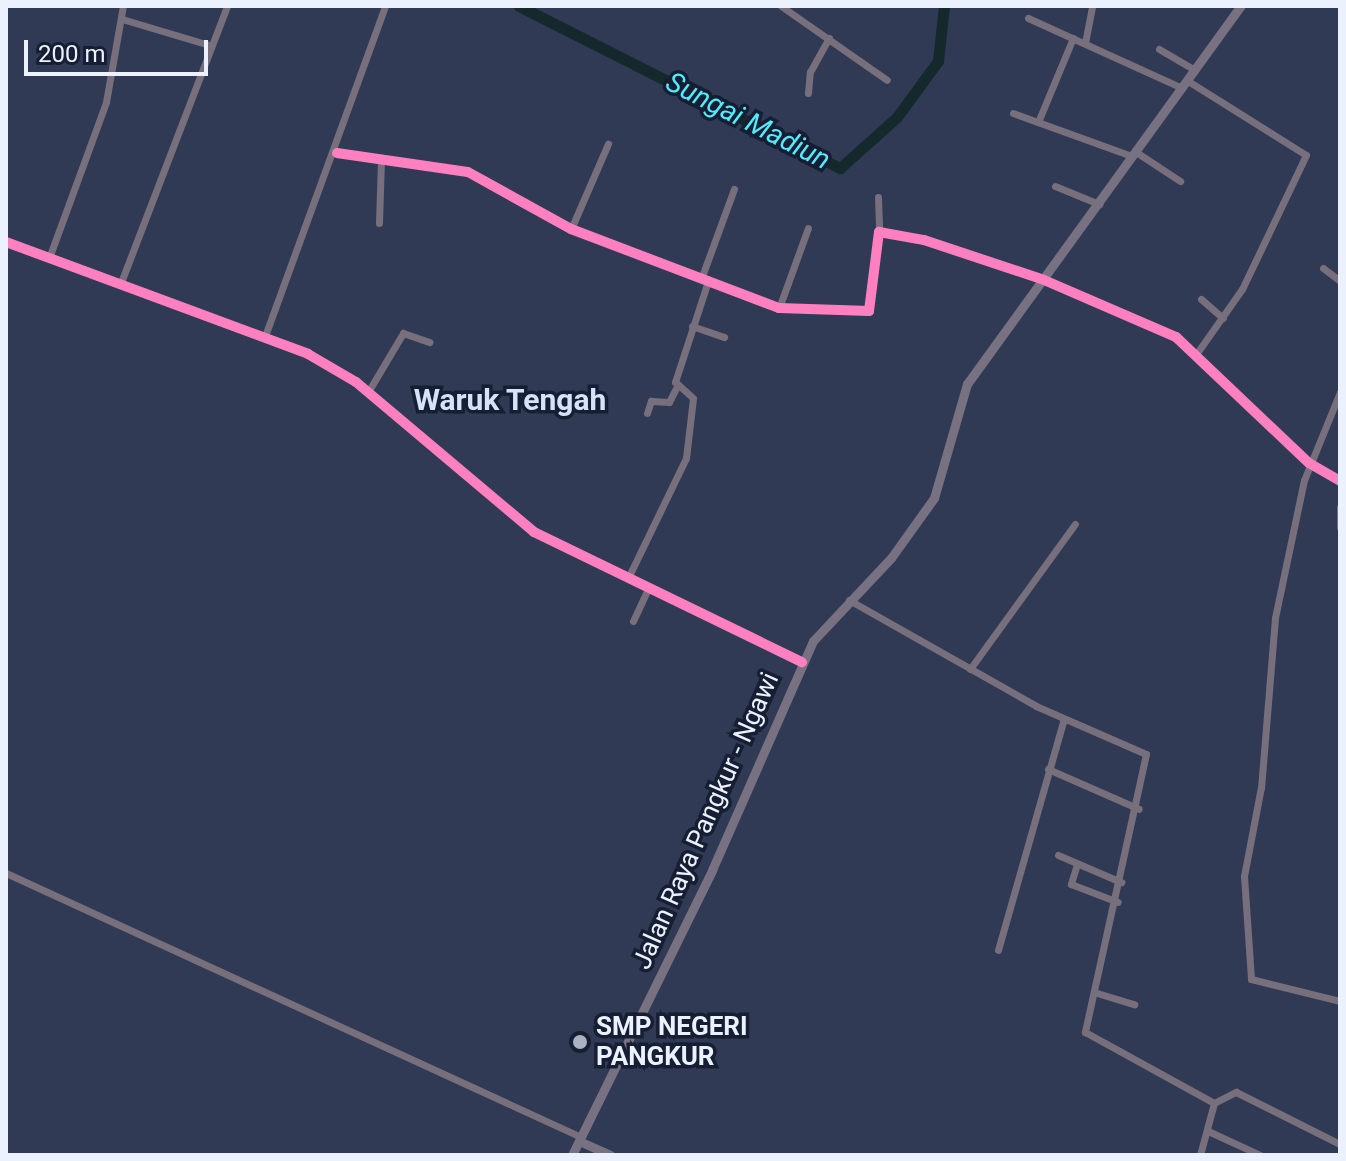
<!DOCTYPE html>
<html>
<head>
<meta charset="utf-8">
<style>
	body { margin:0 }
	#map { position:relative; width:1346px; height:1161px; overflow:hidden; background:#313a54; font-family:Roboto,sans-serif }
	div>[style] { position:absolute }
	.river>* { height:11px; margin:-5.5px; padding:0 5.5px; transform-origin:5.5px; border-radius:5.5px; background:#15282c }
	.minor>* { height:7px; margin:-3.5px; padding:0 3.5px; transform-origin:3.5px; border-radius:3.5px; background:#776f7c }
	.tertiary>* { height:8px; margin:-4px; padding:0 4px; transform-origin:4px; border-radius:4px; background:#776f7c }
	.secondary>* { height:9px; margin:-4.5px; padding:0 4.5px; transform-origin:4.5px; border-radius:4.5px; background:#787182 }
	.cycleway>* { height:10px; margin:-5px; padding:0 5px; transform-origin:5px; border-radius:5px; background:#ff80c0 }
	.dots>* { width:22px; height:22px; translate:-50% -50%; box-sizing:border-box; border:4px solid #151e33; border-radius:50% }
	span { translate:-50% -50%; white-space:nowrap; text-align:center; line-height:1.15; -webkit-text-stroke:7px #151e33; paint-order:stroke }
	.street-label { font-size:26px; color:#ebf1fd }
	.poi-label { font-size:26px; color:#ebf1fd; font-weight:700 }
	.left { translate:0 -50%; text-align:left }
	.water-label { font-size:28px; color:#52ecfd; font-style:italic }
	.quarter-label { font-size:30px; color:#d7e2f9; font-weight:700 }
	.frame { position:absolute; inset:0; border:8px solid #ebf1fd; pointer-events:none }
	.scale { position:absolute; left:24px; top:40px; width:184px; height:36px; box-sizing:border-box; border:4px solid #ebf1fd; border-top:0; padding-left:10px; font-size:24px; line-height:28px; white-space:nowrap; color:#ebf1fd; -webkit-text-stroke:6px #151e33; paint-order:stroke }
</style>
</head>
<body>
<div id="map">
	<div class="river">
		<div style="left:519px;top:6px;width:360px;rotate:26.8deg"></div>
		<div style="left:840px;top:168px;width:76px;rotate:-41.8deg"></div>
		<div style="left:897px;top:117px;width:69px;rotate:-53.8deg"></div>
		<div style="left:938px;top:61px;width:55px;rotate:-83.8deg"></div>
	</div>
	<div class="minor">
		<div style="left:781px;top:6px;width:129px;rotate:34.9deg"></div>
		<div style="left:1028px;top:18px;width:169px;rotate:24.4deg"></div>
		<div style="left:122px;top:19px;width:91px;rotate:16.6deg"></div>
		<div style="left:1085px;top:43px;width:38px;rotate:-79deg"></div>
		<div style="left:1159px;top:49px;width:42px;rotate:30.3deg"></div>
		<div style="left:1188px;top:81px;width:139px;rotate:32.1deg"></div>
		<div style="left:1306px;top:155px;width:148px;rotate:115.5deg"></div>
		<div style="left:1242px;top:289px;width:78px;rotate:125.1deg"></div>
		<div style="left:808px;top:93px;width:21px;rotate:-85deg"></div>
		<div style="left:810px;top:72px;width:39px;rotate:-61deg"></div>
		<div style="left:1013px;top:113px;width:127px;rotate:19.9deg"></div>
		<div style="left:1038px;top:122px;width:91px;rotate:-67.4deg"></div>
		<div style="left:1136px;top:152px;width:53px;rotate:33.4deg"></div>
		<div style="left:337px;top:153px;width:132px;rotate:8.3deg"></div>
		<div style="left:468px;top:172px;width:118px;rotate:29deg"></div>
		<div style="left:571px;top:229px;width:222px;rotate:20.8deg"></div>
		<div style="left:779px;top:308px;width:90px;rotate:1.9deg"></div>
		<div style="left:869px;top:311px;width:80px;rotate:-82.8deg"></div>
		<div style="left:879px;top:232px;width:46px;rotate:10.1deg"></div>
		<div style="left:924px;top:240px;width:126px;rotate:18.4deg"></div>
		<div style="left:1044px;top:280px;width:144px;rotate:23.4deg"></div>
		<div style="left:1176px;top:337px;width:183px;rotate:43.5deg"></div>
		<div style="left:1309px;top:463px;width:36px;rotate:30deg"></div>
		<div style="left:1055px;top:186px;width:48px;rotate:22.2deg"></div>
		<div style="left:878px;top:197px;width:35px;rotate:88deg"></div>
		<div style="left:379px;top:223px;width:63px;rotate:-88.2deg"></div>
		<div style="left:571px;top:229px;width:93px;rotate:-66.5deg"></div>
		<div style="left:49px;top:258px;width:166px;rotate:-69.9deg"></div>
		<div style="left:106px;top:102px;width:97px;rotate:-80deg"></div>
		<div style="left:1323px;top:268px;width:21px;rotate:37deg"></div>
		<div style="left:701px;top:279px;width:96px;rotate:-69.9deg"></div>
		<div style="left:120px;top:285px;width:299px;rotate:-69deg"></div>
		<div style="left:1201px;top:299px;width:29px;rotate:41deg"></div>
		<div style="left:779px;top:308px;width:85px;rotate:-70.1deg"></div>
		<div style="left:692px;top:326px;width:34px;rotate:19deg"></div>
		<div style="left:265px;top:336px;width:351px;rotate:-70deg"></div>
		<div style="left:368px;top:392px;width:69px;rotate:-59.3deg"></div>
		<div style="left:403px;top:333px;width:28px;rotate:19deg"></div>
		<div style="left:1340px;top:392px;width:95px;rotate:112.2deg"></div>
		<div style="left:1304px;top:480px;width:141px;rotate:101.9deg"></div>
		<div style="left:1275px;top:618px;width:170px;rotate:94.7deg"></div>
		<div style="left:1261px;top:787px;width:91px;rotate:100.8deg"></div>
		<div style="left:1244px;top:876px;width:103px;rotate:86.1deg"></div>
		<div style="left:1251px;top:979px;width:92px;rotate:13.9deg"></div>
		<div style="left:647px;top:413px;width:13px;rotate:-72deg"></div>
		<div style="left:651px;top:401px;width:18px;rotate:3deg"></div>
		<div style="left:669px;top:402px;width:18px;rotate:-63deg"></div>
		<div style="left:1340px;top:507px;width:20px;rotate:90deg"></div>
		<div style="left:628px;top:578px;width:133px;rotate:-64.2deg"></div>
		<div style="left:686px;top:458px;width:60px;rotate:-83.3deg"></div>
		<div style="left:693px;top:398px;width:24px;rotate:-138deg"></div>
		<div style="left:675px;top:382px;width:106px;rotate:-71.9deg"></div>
		<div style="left:849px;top:600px;width:215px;rotate:29.5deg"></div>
		<div style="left:1036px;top:706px;width:120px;rotate:23.6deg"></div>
		<div style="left:1146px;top:754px;width:285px;rotate:102.4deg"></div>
		<div style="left:1085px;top:1032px;width:147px;rotate:28.8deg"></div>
		<div style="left:1214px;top:1103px;width:54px;rotate:105.1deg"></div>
		<div style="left:633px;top:621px;width:38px;rotate:-65deg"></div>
		<div style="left:970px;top:669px;width:179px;rotate:-54.1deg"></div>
		<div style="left:1048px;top:769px;width:99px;rotate:23.7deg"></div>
		<div style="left:1058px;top:855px;width:69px;rotate:23.2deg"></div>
		<div style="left:1077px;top:864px;width:21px;rotate:107deg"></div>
		<div style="left:1071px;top:884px;width:50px;rotate:21deg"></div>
		<div style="left:6px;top:873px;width:633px;rotate:24.66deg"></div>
		<div style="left:998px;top:950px;width:240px;rotate:-74.1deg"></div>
		<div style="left:1097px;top:993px;width:39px;rotate:17deg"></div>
		<div style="left:1214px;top:1103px;width:25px;rotate:-27deg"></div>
		<div style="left:1236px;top:1092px;width:114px;rotate:26.6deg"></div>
		<div style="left:1208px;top:1131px;width:57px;rotate:24.8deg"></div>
	</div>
	<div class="tertiary">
		<div style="left:6px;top:242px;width:322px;rotate:20.3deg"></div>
		<div style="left:308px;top:354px;width:56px;rotate:30.3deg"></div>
		<div style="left:356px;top:382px;width:233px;rotate:40.1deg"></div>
		<div style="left:534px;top:532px;width:298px;rotate:25.9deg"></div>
	</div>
	<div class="secondary">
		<div style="left:579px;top:1141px;width:34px;rotate:24deg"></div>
		<div style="left:572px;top:1155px;width:318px;rotate:-63.8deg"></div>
		<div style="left:712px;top:870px;width:250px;rotate:-66.2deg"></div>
		<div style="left:813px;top:641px;width:114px;rotate:-46.8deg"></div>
		<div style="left:891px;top:558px;width:74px;rotate:-54.4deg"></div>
		<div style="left:934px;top:498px;width:119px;rotate:-73.9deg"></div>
		<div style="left:967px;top:384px;width:467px;rotate:-54.1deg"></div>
	</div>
	<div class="cycleway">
		<div style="left:337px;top:153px;width:132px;rotate:8.3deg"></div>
		<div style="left:468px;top:172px;width:118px;rotate:29deg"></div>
		<div style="left:571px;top:229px;width:222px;rotate:20.8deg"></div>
		<div style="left:779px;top:308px;width:90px;rotate:1.9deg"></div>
		<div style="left:869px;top:311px;width:80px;rotate:-82.8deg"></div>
		<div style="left:879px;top:232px;width:46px;rotate:10.1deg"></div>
		<div style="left:924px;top:240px;width:126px;rotate:18.4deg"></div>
		<div style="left:1044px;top:280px;width:144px;rotate:23.4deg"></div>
		<div style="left:1176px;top:337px;width:183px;rotate:43.5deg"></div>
		<div style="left:1309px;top:463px;width:36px;rotate:30deg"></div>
		<div style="left:6px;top:242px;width:322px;rotate:20.3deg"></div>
		<div style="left:308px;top:354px;width:56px;rotate:30.3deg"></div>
		<div style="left:356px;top:382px;width:233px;rotate:40.1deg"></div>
		<div style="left:534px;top:532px;width:298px;rotate:25.9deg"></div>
	</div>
	<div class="dots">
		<div style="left:580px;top:1042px;background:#aab1c2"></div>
	</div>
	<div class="street-label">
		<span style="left:706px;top:821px;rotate:-66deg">Jalan Raya Pangkur - Ngawi</span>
	</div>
	<div class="poi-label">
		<span class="left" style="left:596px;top:1042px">SMP NEGERI<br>PANGKUR</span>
	</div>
	<div class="water-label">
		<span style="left:748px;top:121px;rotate:27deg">Sungai Madiun</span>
	</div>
	<div class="quarter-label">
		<span style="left:510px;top:400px">Waruk Tengah</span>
	</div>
	<div class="frame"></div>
	<div class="scale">200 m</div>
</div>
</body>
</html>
